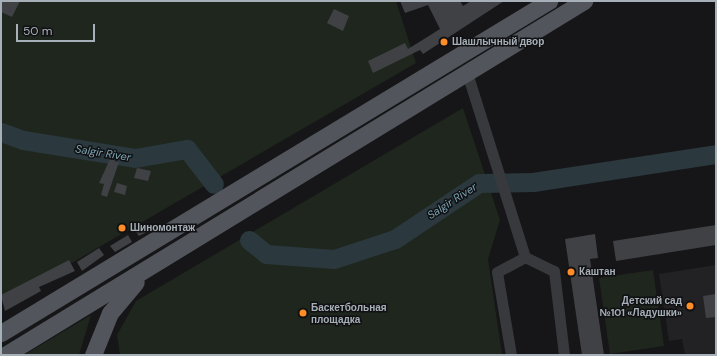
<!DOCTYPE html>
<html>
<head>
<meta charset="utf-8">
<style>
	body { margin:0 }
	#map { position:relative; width:717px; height:356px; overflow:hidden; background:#161618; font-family:"DM Sans",sans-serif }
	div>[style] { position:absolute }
	.built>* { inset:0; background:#222225 }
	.green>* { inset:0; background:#1e261d }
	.river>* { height:19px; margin:-9.5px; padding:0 9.5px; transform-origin:9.5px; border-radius:9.5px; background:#2b383d }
	.building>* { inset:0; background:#404145 }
	.street>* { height:11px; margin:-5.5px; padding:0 5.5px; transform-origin:5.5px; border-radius:5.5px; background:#37393d }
	.primary>* { height:17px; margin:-8.5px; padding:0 8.5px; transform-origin:8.5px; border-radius:8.5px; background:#52565c }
	.dots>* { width:11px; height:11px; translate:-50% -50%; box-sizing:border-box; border:2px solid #111113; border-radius:50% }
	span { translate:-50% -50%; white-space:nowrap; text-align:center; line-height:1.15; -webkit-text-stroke:3px #111113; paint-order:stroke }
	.poi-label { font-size:10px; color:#a7b0b9; font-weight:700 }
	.left { translate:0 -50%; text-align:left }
	.right { translate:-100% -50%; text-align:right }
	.water-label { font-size:11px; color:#7ca6b6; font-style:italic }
	.frame { position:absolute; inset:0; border:2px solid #a7b0b9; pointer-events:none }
	.scale { position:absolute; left:16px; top:24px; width:79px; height:18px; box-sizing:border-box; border:2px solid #a7b0b9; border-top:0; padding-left:5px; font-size:12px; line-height:14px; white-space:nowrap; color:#a7b0b9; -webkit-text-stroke:3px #111113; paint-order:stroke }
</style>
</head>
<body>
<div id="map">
	<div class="built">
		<div style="clip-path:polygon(716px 265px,716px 355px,685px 355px,682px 339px,669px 341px,659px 274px)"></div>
	</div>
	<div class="green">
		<div style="clip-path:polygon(1px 1px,396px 1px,416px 63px,1px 304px)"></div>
		<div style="clip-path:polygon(463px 108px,500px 220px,488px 259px,502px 355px,120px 355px,117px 335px,136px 301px)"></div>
		<div style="clip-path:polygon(653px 270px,664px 346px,610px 354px,599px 278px)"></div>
		<div style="clip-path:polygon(91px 315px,79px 355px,24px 355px)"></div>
	</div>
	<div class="river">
		<div style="left:1px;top:132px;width:23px;rotate:20deg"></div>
		<div style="left:23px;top:140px;width:113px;rotate:9.1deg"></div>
		<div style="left:135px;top:158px;width:53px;rotate:-9.8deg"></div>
		<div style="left:187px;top:149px;width:44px;rotate:52.4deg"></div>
		<div style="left:249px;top:240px;width:22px;rotate:39deg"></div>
		<div style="left:266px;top:254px;width:68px;rotate:4.2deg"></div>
		<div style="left:334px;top:259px;width:64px;rotate:-18.2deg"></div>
		<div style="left:395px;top:239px;width:101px;rotate:-33.7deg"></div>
		<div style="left:479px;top:183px;width:54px;rotate:-1.1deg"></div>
		<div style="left:533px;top:182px;width:185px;rotate:-8.7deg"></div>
	</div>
	<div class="building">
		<div style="clip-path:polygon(1px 1px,20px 1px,12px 17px,1px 12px)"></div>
		<div style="clip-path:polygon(400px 1px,460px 1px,463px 6px,471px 1px,504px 1px,423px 54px,420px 50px,373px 73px,368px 61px,405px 43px,408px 49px,440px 29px,428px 5px,405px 13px)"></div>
		<div style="clip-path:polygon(334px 9px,349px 16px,343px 31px,327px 23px)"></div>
		<div style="clip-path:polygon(110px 159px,119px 162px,107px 197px,101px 195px,104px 184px,99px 183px)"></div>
		<div style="clip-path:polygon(137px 168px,151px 171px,148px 181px,134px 178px)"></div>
		<div style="clip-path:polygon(117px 183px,127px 186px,125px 195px,114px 192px)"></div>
		<div style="clip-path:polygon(142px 224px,147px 232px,139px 236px,134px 229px)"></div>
		<div style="clip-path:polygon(716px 225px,716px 245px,616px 261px,613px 241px)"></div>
		<div style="clip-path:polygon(595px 234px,598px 258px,590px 259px,604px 355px,582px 355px,565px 239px)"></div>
		<div style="clip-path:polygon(128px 235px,132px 242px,115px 252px,110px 246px)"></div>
		<div style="clip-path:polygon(99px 248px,104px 255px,82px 271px,77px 262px)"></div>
		<div style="clip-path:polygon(69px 260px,75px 271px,39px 287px,41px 291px,5px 311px,1px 295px)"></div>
		<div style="clip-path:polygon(716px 294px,716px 317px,706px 318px,703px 296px)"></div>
	</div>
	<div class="street">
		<div style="left:467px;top:73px;width:193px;rotate:72.5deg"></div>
		<div style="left:525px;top:257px;width:32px;rotate:26deg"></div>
		<div style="left:554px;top:271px;width:85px;rotate:83.2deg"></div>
		<div style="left:511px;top:355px;width:84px;rotate:-99.6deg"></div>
		<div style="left:497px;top:272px;width:32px;rotate:-28deg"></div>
	</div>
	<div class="primary">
		<div style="left:1px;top:333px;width:641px;rotate:-31.21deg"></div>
		<div style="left:5px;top:355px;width:679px;rotate:-31.44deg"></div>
		<div style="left:93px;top:355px;width:45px;rotate:-68deg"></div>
		<div style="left:110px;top:313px;width:40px;rotate:-50deg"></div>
	</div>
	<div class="dots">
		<div style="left:444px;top:42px;background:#fe8d28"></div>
		<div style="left:122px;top:228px;background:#fe8d28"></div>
		<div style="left:571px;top:272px;background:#fe8d28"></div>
		<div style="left:690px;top:306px;background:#fe8d28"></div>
		<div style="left:303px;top:313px;background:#fe8d28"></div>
	</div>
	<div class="poi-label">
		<span class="left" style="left:452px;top:42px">Шашлычный двор</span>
		<span class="left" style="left:130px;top:228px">Шиномонтаж</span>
		<span class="left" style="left:579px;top:272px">Каштан</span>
		<span class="right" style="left:682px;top:306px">Детский сад<br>№101 «Ладушки»</span>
		<span class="left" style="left:311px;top:313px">Баскетбольная<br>площадка</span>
	</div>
	<div class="water-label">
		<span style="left:103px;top:153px;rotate:9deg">Salgir River</span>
		<span style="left:452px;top:201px;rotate:-33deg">Salgir River</span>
	</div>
	<div class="frame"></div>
	<div class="scale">50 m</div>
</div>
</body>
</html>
